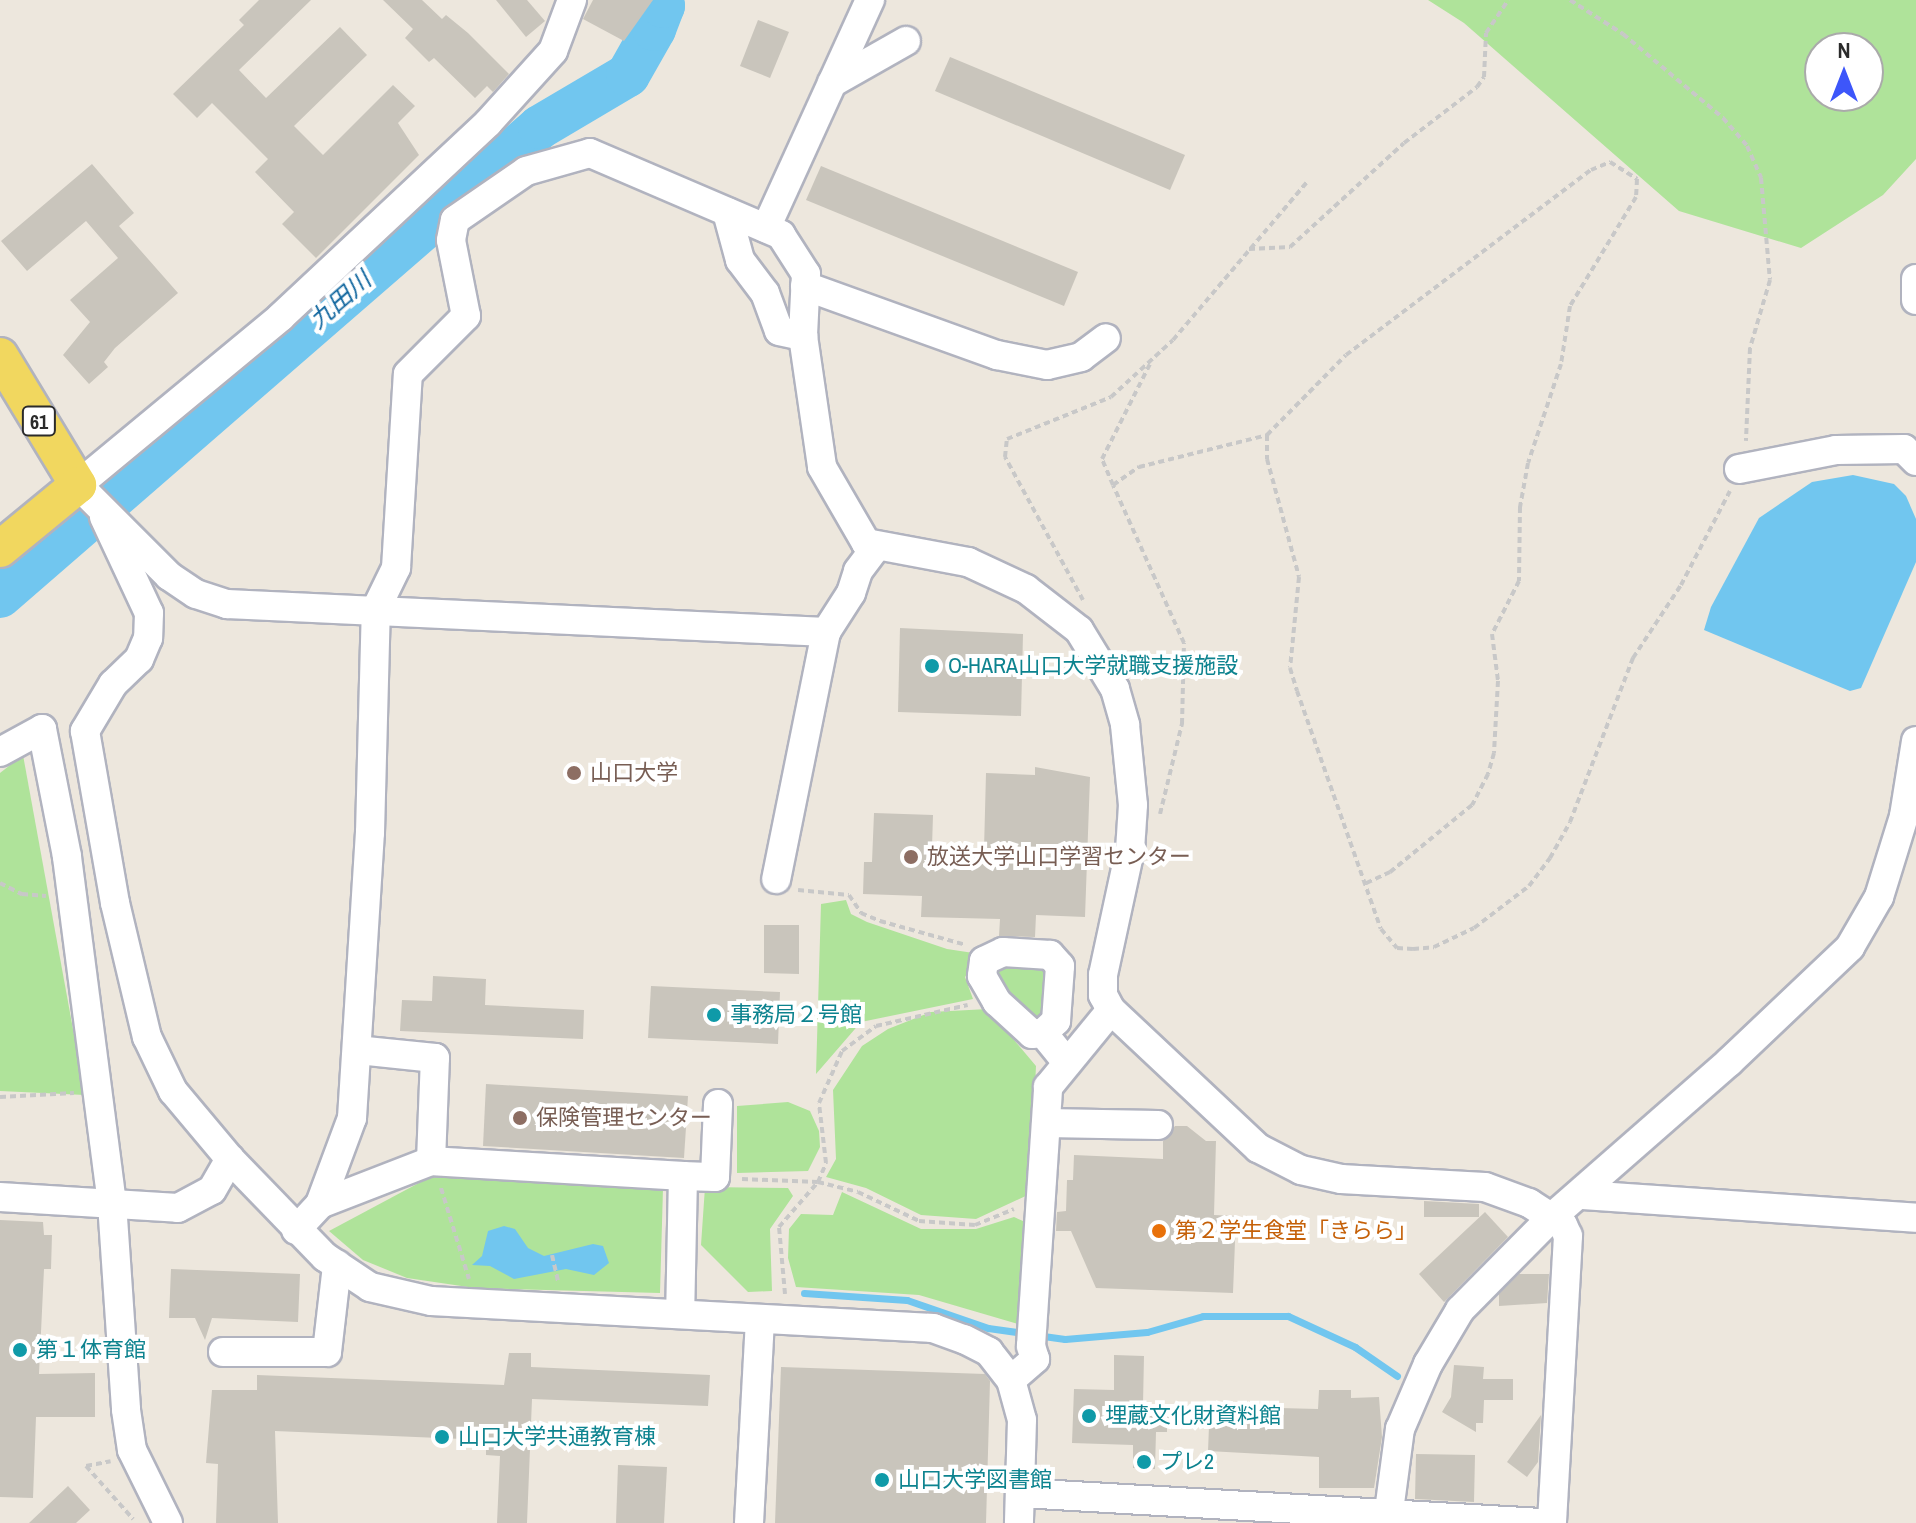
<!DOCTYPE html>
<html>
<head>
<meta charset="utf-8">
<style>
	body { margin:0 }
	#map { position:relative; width:1916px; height:1523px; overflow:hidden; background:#ede7dd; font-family:"Archivo Narrow","Noto Sans JP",sans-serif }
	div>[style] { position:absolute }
	.green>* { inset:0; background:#afe39a }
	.water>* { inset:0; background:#71c6ef }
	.stream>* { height:7px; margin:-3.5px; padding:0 3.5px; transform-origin:3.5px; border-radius:3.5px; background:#71c6ef }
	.river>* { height:44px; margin:-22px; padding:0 22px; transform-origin:22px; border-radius:22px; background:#71c6ef }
	.building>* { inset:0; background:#c9c5bc }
	.path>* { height:4px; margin-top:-2px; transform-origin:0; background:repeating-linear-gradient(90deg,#c8c8c8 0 6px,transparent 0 10px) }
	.roads { filter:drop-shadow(2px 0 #b1b3bf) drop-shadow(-2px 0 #b1b3bf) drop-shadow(0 2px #b1b3bf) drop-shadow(0 -2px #b1b3bf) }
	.minor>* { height:28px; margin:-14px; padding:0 14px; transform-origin:14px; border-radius:14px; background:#fff }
	.major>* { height:36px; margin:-18px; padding:0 18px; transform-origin:18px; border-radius:18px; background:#f1d75f }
	.dots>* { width:22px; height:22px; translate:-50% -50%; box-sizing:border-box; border:4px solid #fff; border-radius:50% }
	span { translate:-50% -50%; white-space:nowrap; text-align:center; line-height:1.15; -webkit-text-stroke:8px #fff; paint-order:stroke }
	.shield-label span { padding:2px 6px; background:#fff; border:2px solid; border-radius:6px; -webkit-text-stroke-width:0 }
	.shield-label { font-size:20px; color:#2b2b2b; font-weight:700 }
	.culture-label { font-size:22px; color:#0d838f }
	.left { translate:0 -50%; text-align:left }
	.education-label { font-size:22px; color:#785e54 }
	.food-label { font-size:22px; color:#c56008 }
	.water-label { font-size:24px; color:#0d649d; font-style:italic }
	.north { position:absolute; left:1804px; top:32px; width:80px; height:80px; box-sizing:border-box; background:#fff; border:2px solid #aaa; border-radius:50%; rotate:0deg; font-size:22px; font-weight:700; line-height:32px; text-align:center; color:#2b2b2b }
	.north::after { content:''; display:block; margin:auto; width:28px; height:36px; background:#3d56fa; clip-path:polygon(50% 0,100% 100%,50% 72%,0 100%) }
</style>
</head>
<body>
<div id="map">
	<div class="green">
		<div style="clip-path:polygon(evenodd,1428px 0,1916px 0,1916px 159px,1883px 195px,1801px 248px,1679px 211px,1464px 23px,1428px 0,1820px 48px,1868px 48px,1868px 96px,1820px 96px,1820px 48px)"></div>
		<div style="clip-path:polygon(23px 755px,85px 1095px,0 1091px,0 773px)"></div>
		<div style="clip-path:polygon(846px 900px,851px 914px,867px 922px,947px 949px,980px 954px,965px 977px,973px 999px,861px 1022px,816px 1074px,821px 904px)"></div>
		<div style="clip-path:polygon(999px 968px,1042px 969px,1050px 975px,1050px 1008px,1035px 1023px,997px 986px,993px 977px)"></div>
		<div style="clip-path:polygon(988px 1009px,1036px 1066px,1030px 1194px,976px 1219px,921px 1215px,866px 1188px,826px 1177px,836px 1159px,833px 1090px,862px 1046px,888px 1029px,931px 1012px)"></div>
		<div style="clip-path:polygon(788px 1102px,810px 1111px,819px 1131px,820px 1147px,808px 1171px,737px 1173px,737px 1106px)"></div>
		<div style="clip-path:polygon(430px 1177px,663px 1188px,660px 1293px,475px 1288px,407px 1278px,363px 1260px,329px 1231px)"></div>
		<div style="clip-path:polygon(705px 1187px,788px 1188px,793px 1196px,770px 1229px,772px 1291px,748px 1292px,701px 1245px)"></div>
		<div style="clip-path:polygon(842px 1192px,921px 1229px,976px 1229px,1014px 1217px,1030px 1224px,1021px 1325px,919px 1295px,796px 1287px,788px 1258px,789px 1229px,801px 1214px,833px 1215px)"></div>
	</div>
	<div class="water">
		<div style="clip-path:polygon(1853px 475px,1894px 484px,1906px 496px,1916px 519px,1916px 562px,1861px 688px,1850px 691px,1704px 630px,1711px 607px,1759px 518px,1812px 482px)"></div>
		<div style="clip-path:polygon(504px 1226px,515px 1229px,528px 1248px,544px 1256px,593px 1244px,603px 1246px,609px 1263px,594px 1275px,566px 1269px,514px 1279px,490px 1266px,472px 1265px,482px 1256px,488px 1231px)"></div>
	</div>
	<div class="stream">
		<div style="left:804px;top:1293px;width:103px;rotate:3.9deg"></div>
		<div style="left:907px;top:1300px;width:86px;rotate:19.1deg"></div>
		<div style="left:988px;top:1328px;width:36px;rotate:8deg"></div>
		<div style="left:1036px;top:1335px;width:29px;rotate:8deg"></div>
		<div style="left:1065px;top:1339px;width:82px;rotate:-4.9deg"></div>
		<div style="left:1147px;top:1332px;width:58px;rotate:-15.9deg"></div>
		<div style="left:1203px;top:1316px;width:85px"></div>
		<div style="left:1288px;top:1316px;width:74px;rotate:24.8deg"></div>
		<div style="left:1355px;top:1347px;width:51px;rotate:34.6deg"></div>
	</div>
	<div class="river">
		<div style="left:0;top:596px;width:715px;rotate:-40.97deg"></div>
		<div style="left:540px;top:127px;width:102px;rotate:-30.6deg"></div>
		<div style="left:628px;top:75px;width:53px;rotate:-60.5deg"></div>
		<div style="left:654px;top:29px;width:25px;rotate:-69deg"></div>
		<div style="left:663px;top:6px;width:7px;rotate:-124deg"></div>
	</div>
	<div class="building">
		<div style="clip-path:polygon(259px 0,311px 0,239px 70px,266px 98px,340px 27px,367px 55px,294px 126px,323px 155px,393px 85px,415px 106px,398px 123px,419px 155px,316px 258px,282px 224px,294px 212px,255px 172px,268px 159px,212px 103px,197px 118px,173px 94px,244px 25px,239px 20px)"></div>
		<div style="clip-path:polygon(383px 0,422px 0,442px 19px,446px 15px,468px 33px,509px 74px,493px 92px,487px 86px,475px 98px,434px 58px,429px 62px,405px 38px,413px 29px)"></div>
		<div style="clip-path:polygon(496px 0,527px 0,545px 21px,526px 37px)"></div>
		<div style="clip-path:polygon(593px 0,653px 0,624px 41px,583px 19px)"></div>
		<div style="clip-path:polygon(758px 20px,789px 32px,770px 78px,740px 66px)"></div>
		<div style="clip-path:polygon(950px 57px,1185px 155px,1170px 190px,935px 91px)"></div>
		<div style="clip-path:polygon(92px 164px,134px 213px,119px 226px,178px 293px,115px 348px,104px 362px,108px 367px,89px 384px,63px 355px,90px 322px,70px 300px,118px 258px,86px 221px,27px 271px,1px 241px)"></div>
		<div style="clip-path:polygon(821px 166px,1078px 272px,1064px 306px,806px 200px)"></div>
		<div style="clip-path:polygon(900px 628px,1023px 634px,1021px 716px,898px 712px)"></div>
		<div style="clip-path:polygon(1035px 767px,1090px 777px,1085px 917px,1036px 915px,1035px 937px,999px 936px,1000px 919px,921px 917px,922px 896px,863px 894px,864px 862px,872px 862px,874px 813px,933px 815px,932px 847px,984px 849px,986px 773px,1035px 775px)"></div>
		<div style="clip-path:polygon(764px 925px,799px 925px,799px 974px,764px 973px)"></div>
		<div style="clip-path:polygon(433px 976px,486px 979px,485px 1005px,584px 1010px,583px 1039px,400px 1031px,402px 1000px,432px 1001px)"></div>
		<div style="clip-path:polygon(651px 986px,780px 992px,778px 1044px,648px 1038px)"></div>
		<div style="clip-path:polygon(486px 1084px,688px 1096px,684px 1158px,483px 1146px)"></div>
		<div style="clip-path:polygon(1175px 1126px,1187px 1126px,1206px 1141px,1216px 1141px,1214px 1215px,1236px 1216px,1233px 1293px,1096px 1288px,1071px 1231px,1056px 1231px,1057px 1212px,1066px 1211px,1067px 1180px,1073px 1180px,1074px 1155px,1163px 1159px,1163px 1141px)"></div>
		<div style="clip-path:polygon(1424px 1201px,1479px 1204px,1479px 1217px,1424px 1217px)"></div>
		<div style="clip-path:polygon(1485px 1212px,1508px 1237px,1444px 1302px,1419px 1274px)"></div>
		<div style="clip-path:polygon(0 1220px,43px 1222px,44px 1235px,52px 1235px,51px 1269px,44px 1269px,39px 1374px,95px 1373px,95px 1417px,36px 1417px,33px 1498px,0 1497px)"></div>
		<div style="clip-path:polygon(171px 1269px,300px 1274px,298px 1322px,212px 1318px,205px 1340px,195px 1318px,169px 1318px)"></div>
		<div style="clip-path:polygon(1519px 1274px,1549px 1274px,1547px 1303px,1499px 1306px,1499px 1294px)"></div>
		<div style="clip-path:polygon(509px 1353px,531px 1353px,531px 1367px,710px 1375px,708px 1406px,532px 1399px,527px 1523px,497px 1523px,500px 1456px,486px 1455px,486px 1440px,275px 1431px,278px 1523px,216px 1523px,218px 1464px,206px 1463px,212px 1390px,257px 1390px,257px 1375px,504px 1385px)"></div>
		<div style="clip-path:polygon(1114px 1355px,1144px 1356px,1143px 1404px,1318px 1409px,1319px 1390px,1351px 1390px,1351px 1398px,1379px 1397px,1382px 1437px,1374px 1488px,1319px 1488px,1319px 1457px,1208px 1451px,1209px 1426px,1167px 1424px,1167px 1432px,1156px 1432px,1155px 1469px,1133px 1468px,1133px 1445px,1072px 1443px,1074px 1389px,1114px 1390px)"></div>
		<div style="clip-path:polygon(1454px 1365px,1484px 1367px,1483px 1379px,1513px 1379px,1513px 1400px,1484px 1400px,1483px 1423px,1476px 1423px,1476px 1432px,1442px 1412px,1451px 1397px)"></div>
		<div style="clip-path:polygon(781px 1367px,985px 1374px,990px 1381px,986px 1523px,775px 1523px)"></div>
		<div style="clip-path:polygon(1541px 1415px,1538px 1462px,1527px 1477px,1507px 1462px)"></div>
		<div style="clip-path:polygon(1416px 1454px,1475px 1455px,1474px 1502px,1415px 1499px)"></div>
		<div style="clip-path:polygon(618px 1465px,667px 1467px,664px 1523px,616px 1523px)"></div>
		<div style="clip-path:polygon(68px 1486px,90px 1510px,76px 1523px,29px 1523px)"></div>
	</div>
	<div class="path">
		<div style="left:1570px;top:0;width:63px;rotate:32.7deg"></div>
		<div style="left:1623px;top:34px;width:131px;rotate:40deg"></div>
		<div style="left:1723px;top:118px;width:37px;rotate:49deg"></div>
		<div style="left:1747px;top:146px;width:35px;rotate:66deg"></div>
		<div style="left:1761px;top:178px;width:102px;rotate:85deg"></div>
		<div style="left:1770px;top:280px;width:71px;rotate:106.4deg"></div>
		<div style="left:1750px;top:348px;width:93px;rotate:92.5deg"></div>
		<div style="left:1249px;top:249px;width:41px;rotate:-2.8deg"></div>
		<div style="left:1290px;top:247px;width:154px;rotate:-42.4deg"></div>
		<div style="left:1404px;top:143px;width:92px;rotate:-37.5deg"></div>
		<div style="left:1477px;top:87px;width:12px;rotate:-55deg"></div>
		<div style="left:1484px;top:77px;width:44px;rotate:-87.4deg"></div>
		<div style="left:1486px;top:33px;width:40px;rotate:-56deg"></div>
		<div style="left:1267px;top:435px;width:112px;rotate:-45.4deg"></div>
		<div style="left:1346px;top:355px;width:307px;rotate:-37.1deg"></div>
		<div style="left:1591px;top:170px;width:21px;rotate:-23deg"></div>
		<div style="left:1610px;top:162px;width:32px;rotate:32deg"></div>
		<div style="left:1637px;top:179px;width:18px;rotate:93deg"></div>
		<div style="left:1636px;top:197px;width:127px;rotate:121.2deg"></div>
		<div style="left:1570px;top:306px;width:59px;rotate:98.8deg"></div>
		<div style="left:1561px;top:364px;width:104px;rotate:108.4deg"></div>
		<div style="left:1528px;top:463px;width:45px;rotate:100.3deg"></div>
		<div style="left:1520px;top:507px;width:74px;rotate:90.8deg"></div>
		<div style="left:1519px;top:581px;width:59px;rotate:117deg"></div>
		<div style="left:1492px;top:634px;width:47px;rotate:82.7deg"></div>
		<div style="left:1498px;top:681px;width:72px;rotate:93.2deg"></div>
		<div style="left:1494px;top:753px;width:22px;rotate:106deg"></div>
		<div style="left:1488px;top:774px;width:35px;rotate:117deg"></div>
		<div style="left:1472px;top:805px;width:106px;rotate:140.7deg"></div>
		<div style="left:1390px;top:872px;width:29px;rotate:155deg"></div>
		<div style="left:1113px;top:485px;width:28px;rotate:-113deg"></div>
		<div style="left:1102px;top:459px;width:106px;rotate:-63.2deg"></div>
		<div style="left:1083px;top:600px;width:163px;rotate:-118.6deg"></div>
		<div style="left:1005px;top:457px;width:18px;rotate:-84deg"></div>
		<div style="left:1007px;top:439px;width:112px;rotate:-22deg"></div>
		<div style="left:1111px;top:397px;width:84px;rotate:-42.6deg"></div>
		<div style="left:1173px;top:340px;width:209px;rotate:-49.7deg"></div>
		<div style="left:1160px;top:814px;width:93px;rotate:-76.3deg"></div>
		<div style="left:1182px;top:724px;width:81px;rotate:-88.6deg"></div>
		<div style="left:1184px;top:643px;width:173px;rotate:-114.2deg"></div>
		<div style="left:1113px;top:485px;width:32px;rotate:-35deg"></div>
		<div style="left:1139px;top:467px;width:132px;rotate:-14deg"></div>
		<div style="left:1267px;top:435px;width:24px;rotate:90deg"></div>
		<div style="left:1267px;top:459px;width:122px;rotate:74.8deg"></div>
		<div style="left:1299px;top:577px;width:91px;rotate:95.6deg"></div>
		<div style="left:1290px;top:668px;width:24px;rotate:73deg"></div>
		<div style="left:1297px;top:691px;width:252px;rotate:70.6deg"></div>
		<div style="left:1381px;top:929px;width:25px;rotate:50deg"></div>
		<div style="left:1397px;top:948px;width:16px;rotate:4deg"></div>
		<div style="left:1413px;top:949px;width:21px;rotate:-5deg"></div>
		<div style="left:1434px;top:947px;width:44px;rotate:-25.4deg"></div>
		<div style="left:1474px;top:928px;width:69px;rotate:-37.4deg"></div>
		<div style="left:1529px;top:886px;width:35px;rotate:-53deg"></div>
		<div style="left:1550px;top:858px;width:41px;rotate:-60.9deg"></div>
		<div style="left:1570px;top:822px;width:176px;rotate:-69deg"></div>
		<div style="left:1633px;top:658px;width:87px;rotate:-56.7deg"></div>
		<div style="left:1681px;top:585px;width:106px;rotate:-62.5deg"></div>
		<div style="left:0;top:883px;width:25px;rotate:27deg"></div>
		<div style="left:22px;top:894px;width:24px;rotate:5deg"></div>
		<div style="left:798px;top:890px;width:51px;rotate:5.6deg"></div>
		<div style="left:849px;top:895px;width:22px;rotate:56deg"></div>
		<div style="left:861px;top:913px;width:21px;rotate:23deg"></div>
		<div style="left:880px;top:921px;width:89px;rotate:15.6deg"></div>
		<div style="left:0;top:1097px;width:74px;rotate:-3.1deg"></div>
		<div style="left:742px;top:1179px;width:76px;rotate:2.3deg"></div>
		<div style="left:818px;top:1182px;width:41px;rotate:14deg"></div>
		<div style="left:858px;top:1192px;width:68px;rotate:25.4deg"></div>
		<div style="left:919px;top:1221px;width:56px;rotate:4.1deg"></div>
		<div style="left:975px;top:1225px;width:42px;rotate:-22.3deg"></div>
		<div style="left:441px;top:1188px;width:95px;rotate:72.9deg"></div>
		<div style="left:552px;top:1255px;width:27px;rotate:77deg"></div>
		<div style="left:785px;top:1294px;width:67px;rotate:-95.1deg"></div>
		<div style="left:779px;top:1227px;width:60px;rotate:-49.1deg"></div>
		<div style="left:818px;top:1182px;width:21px;rotate:-67deg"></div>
		<div style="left:826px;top:1163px;width:60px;rotate:-96.7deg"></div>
		<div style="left:819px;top:1103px;width:57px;rotate:-66.1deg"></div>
		<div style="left:842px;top:1051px;width:42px;rotate:-36.3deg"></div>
		<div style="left:876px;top:1026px;width:94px;rotate:-12.9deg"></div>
		<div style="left:86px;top:1466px;width:71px;rotate:48.4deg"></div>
		<div style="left:86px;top:1466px;width:25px;rotate:-11deg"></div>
	</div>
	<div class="roads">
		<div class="minor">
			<div style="left:572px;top:0;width:54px;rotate:110.4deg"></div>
			<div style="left:553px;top:51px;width:97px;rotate:132.1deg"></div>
			<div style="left:488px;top:123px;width:284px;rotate:136.9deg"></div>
			<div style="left:281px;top:317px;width:264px;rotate:140.4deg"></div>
			<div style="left:78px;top:485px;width:129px;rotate:45deg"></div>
			<div style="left:169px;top:576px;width:32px;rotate:34deg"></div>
			<div style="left:196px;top:594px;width:33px;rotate:18deg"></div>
			<div style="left:227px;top:604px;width:600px;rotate:2.68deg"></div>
			<div style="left:826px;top:632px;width:252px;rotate:101.4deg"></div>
			<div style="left:832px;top:83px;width:85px;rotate:-29.6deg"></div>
			<div style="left:727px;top:212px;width:50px;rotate:74.8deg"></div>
			<div style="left:740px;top:260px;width:41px;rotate:52.9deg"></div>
			<div style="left:765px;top:293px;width:40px;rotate:69.8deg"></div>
			<div style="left:779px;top:331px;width:25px;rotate:12deg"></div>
			<div style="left:455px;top:220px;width:86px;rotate:-34.6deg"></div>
			<div style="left:526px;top:171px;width:66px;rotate:-15.7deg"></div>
			<div style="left:590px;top:153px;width:208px;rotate:23.2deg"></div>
			<div style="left:781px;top:235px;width:46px;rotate:57.3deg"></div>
			<div style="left:806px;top:274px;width:62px;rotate:92.8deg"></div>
			<div style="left:803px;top:336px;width:132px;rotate:81.7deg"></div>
			<div style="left:822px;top:467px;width:88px;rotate:59.9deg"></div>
			<div style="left:866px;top:543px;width:104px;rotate:10.6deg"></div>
			<div style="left:968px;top:562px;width:64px;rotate:25deg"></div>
			<div style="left:1026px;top:589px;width:67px;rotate:37.7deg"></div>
			<div style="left:1079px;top:630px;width:69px;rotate:58.6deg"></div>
			<div style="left:1115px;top:689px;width:37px;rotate:74deg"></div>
			<div style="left:1125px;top:725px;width:80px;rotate:84.3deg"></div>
			<div style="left:1133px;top:805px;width:45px;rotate:93.8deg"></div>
			<div style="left:1130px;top:850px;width:128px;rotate:102.2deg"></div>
			<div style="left:1103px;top:975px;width:20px;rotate:90deg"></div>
			<div style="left:1103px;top:995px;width:17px;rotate:62deg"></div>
			<div style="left:1111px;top:1010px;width:202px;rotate:43.2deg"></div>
			<div style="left:1258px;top:1148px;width:48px;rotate:27.1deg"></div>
			<div style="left:1301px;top:1170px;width:41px;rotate:12.7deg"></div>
			<div style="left:1341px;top:1179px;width:144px;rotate:3.2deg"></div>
			<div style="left:1485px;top:1187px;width:47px;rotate:20deg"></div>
			<div style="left:1529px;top:1203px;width:40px;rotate:32.9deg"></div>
			<div style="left:1563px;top:1225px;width:12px;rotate:66deg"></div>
			<div style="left:1568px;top:1236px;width:287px;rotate:93.2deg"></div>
			<div style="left:766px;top:228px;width:251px;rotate:-65.5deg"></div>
			<div style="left:1916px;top:279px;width:21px;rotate:90deg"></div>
			<div style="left:805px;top:286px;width:204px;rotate:19.8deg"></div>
			<div style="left:997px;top:355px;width:51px;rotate:11.3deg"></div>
			<div style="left:1047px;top:365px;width:35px;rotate:-13deg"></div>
			<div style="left:1081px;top:357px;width:31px;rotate:-37deg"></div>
			<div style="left:1739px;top:469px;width:99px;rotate:-11.1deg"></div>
			<div style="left:1836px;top:450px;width:68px;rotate:-0.8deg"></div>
			<div style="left:1904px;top:449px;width:17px;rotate:45deg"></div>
			<div style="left:104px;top:517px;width:106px;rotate:64.9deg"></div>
			<div style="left:149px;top:613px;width:25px;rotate:92deg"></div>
			<div style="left:148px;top:638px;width:23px;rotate:113deg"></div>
			<div style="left:139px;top:659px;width:36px;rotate:136deg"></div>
			<div style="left:113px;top:684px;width:55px;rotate:120.8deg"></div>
			<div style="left:85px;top:731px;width:175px;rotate:80.1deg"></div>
			<div style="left:115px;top:903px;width:138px;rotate:76.6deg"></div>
			<div style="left:147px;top:1037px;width:60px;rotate:64.3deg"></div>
			<div style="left:173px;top:1091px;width:89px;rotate:50deg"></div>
			<div style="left:230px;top:1159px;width:136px;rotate:45.9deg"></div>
			<div style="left:325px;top:1257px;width:54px;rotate:33.7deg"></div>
			<div style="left:370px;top:1287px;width:63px;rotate:12.9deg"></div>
			<div style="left:431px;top:1301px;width:503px;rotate:3.08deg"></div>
			<div style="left:933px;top:1328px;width:33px;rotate:20deg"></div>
			<div style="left:964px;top:1339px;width:28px;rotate:27deg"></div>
			<div style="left:989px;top:1352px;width:36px;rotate:52deg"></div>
			<div style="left:1011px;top:1380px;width:41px;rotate:74.6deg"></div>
			<div style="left:1022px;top:1420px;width:103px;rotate:91.7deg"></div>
			<div style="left:826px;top:632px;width:46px;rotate:-57.3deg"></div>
			<div style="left:851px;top:593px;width:23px;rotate:-72deg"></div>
			<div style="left:858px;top:571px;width:31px;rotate:-53deg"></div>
			<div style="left:0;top:752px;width:48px;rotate:-28.7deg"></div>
			<div style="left:42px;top:729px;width:130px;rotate:78.9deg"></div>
			<div style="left:67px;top:857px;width:349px;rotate:82.6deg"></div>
			<div style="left:112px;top:1203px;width:207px;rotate:86.1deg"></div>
			<div style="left:126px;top:1410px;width:40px;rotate:81.5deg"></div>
			<div style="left:132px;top:1450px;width:81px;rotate:63.7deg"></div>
			<div style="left:1043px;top:1033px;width:18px;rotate:-43deg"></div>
			<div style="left:1056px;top:1021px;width:55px;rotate:-85.8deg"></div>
			<div style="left:1060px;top:966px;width:15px;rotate:-132deg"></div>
			<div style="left:1050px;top:955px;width:47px;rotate:-176.3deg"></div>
			<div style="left:1003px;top:952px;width:21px;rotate:155deg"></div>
			<div style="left:984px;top:961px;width:15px;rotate:98deg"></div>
			<div style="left:982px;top:976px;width:30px;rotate:60deg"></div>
			<div style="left:997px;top:1002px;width:47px;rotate:42.4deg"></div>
			<div style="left:1032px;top:1034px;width:11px;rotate:-5deg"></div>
			<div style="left:1043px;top:1033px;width:38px;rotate:51deg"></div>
			<div style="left:1046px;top:1123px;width:112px;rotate:1deg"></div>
			<div style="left:431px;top:1161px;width:252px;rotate:3.4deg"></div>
			<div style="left:683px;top:1176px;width:138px;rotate:91.2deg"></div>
			<div style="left:683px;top:1176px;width:32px;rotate:2deg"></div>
			<div style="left:715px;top:1177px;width:73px;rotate:-87.6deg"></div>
			<div style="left:1582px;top:1195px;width:335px;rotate:3.9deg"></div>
			<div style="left:0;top:1197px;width:178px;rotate:3.5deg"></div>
			<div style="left:178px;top:1208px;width:38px;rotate:-28deg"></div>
			<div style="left:212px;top:1190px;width:36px;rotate:-60deg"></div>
			<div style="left:320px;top:1204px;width:119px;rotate:-21.2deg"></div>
			<div style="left:431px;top:1161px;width:103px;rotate:-87.8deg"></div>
			<div style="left:435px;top:1058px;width:77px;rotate:-174.1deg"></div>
			<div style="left:296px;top:1230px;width:35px;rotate:-47deg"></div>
			<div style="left:320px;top:1204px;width:92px;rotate:-69.6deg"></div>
			<div style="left:352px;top:1118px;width:286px;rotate:-86.4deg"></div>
			<div style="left:370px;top:833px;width:224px;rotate:-88.5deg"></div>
			<div style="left:376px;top:609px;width:46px;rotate:-64deg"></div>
			<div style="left:396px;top:568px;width:194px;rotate:-86.5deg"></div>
			<div style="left:408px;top:374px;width:82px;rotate:-45deg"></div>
			<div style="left:466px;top:316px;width:77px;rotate:-101.2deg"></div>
			<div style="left:451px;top:240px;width:20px;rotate:-79deg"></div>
			<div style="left:223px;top:1352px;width:104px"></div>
			<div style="left:327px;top:1352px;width:88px;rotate:-83.4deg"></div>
			<div style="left:1011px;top:1380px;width:32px;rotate:-41deg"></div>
			<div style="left:1035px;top:1359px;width:14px;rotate:-107deg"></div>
			<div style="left:1031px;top:1346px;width:260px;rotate:-86.2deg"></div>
			<div style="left:1048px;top:1087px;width:99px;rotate:-50.7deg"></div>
			<div style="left:1021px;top:1493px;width:521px;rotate:3.3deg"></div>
			<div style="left:1389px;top:1511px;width:83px;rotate:-82.4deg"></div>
			<div style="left:1400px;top:1429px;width:71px;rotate:-66.7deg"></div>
			<div style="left:1428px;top:1364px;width:63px;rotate:-59.3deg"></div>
			<div style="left:1460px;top:1310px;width:131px;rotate:-45.3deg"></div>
			<div style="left:1552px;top:1217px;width:235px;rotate:-41.2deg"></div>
			<div style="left:1729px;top:1062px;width:167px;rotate:-43.5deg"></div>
			<div style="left:1850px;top:947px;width:58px;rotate:-59.9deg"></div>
			<div style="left:1879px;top:897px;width:85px;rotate:-72.8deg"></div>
			<div style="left:1904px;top:816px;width:76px;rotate:-80.9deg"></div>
			<div style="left:749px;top:1523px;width:204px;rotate:-86.9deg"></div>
		</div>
		<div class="major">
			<div style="left:0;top:356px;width:151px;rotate:58.8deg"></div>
			<div style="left:78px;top:485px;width:101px;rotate:140.6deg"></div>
		</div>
	</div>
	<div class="dots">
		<div style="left:932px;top:666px;background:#0f9aa8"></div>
		<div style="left:574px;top:773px;background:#8d6e63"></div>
		<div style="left:911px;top:857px;background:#8d6e63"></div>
		<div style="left:714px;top:1015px;background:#0f9aa8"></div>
		<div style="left:520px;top:1118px;background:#8d6e63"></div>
		<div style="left:1159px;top:1231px;background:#e8710a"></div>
		<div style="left:20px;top:1350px;background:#0f9aa8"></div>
		<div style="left:1089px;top:1416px;background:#0f9aa8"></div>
		<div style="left:442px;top:1437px;background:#0f9aa8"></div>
		<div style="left:1144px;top:1462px;background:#0f9aa8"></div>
		<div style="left:882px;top:1480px;background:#0f9aa8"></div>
	</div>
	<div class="shield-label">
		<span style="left:39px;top:421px">61</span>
	</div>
	<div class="culture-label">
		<span class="left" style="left:948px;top:666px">O-HARA山口大学就職支援施設</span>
		<span class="left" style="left:730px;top:1015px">事務局２号館</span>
		<span class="left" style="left:36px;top:1350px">第１体育館</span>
		<span class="left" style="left:1105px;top:1416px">埋蔵文化財資料館</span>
		<span class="left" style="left:458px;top:1437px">山口大学共通教育棟</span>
		<span class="left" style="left:1160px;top:1462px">プレ2</span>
		<span class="left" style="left:898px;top:1480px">山口大学図書館</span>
	</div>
	<div class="education-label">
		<span class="left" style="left:590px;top:773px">山口大学</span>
		<span class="left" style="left:927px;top:857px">放送大学山口学習センター</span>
		<span class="left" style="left:536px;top:1118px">保険管理センター</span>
	</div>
	<div class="food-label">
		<span class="left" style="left:1175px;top:1231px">第２学生食堂「きらら」</span>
	</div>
	<div class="water-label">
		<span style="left:340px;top:300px;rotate:-41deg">九田川</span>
	</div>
	<div class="north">N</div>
</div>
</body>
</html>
